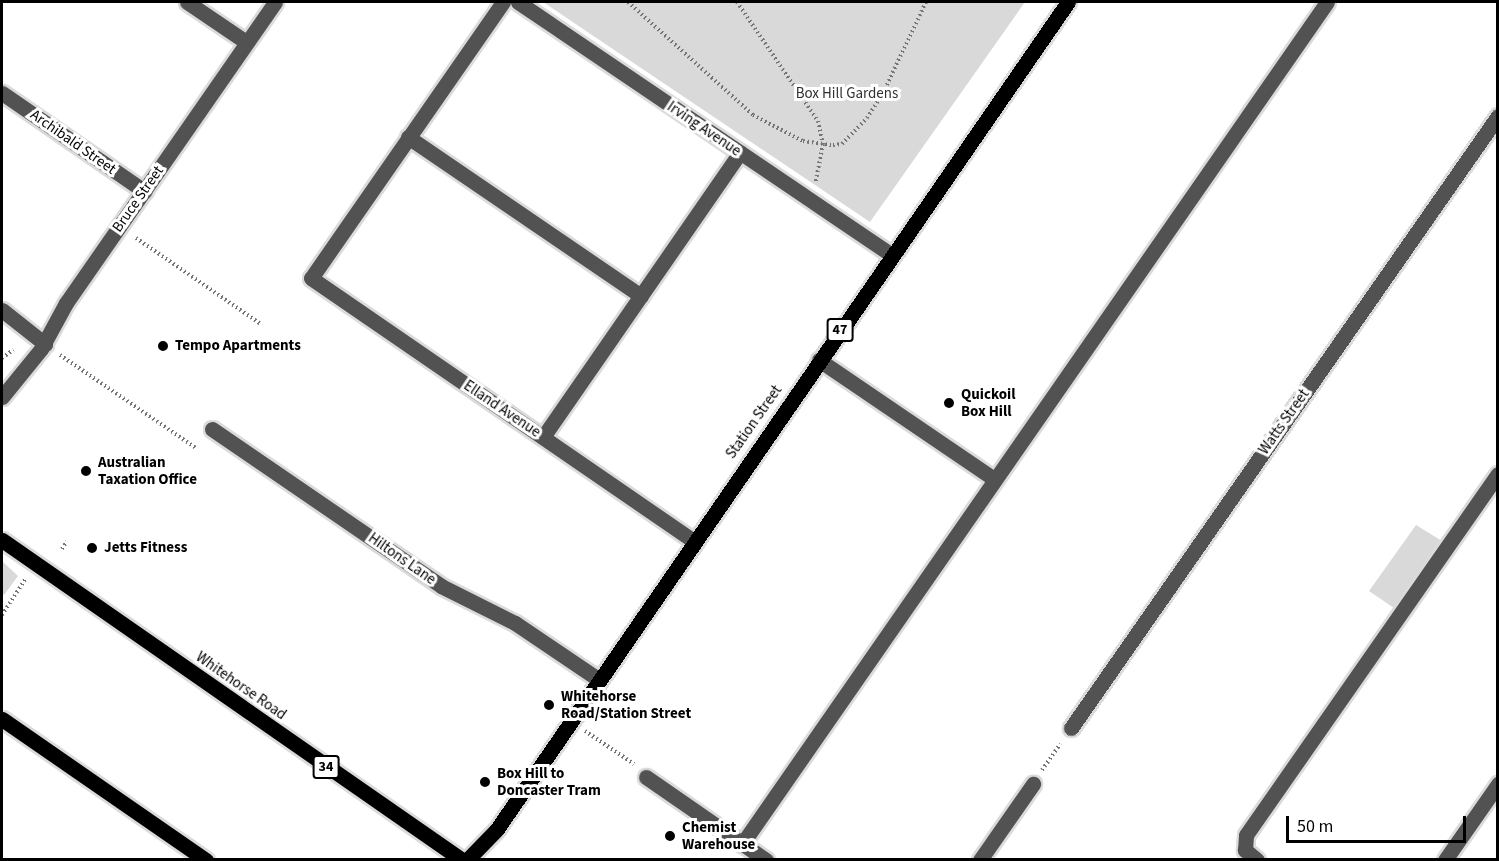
<!DOCTYPE html>
<html>
<head>
<meta charset="utf-8">
<style>
	body { margin:0 }
	#map { position:relative; width:1499px; height:861px; overflow:hidden; background:#fff; font-family:"Source Sans 3",sans-serif }
	div>[style] { position:absolute }
	.green>* { inset:0; background:#d9d9d9 }
	.path>* { height:4px; margin-top:-2px; transform-origin:0; background:repeating-linear-gradient(90deg,#747474 0 1.5px,transparent 0 4.5px) }
	.roads { filter:drop-shadow(2px 0 #dbdbdb) drop-shadow(-2px 0 #dbdbdb) drop-shadow(0 2px #dbdbdb) drop-shadow(0 -2px #dbdbdb) }
	.minor>* { height:15px; margin:-7.5px; padding:0 7.5px; transform-origin:7.5px; border-radius:7.5px; background:#525252 }
	.major>* { height:15px; margin:-7.5px; padding:0 7.5px; transform-origin:7.5px; border-radius:7.5px; background:#000 }
	.dots>* { width:16px; height:16px; translate:-50% -50%; box-sizing:border-box; border:3px solid #fff; border-radius:50% }
	span { translate:-50% -50%; white-space:nowrap; text-align:center; line-height:1.15; -webkit-text-stroke:6px #fff; paint-order:stroke }
	.shield-label span { padding:2px 4px; background:#fff; border:2px solid; border-radius:4px; -webkit-text-stroke-width:0 }
	.shield-label { font-size:14px; color:#000; font-weight:700 }
	.park-label { font-size:15px; color:#303030 }
	.street-label { font-size:15px; color:#000 }
	.poi-label { font-size:15px; color:#000; font-weight:700 }
	.left { translate:0 -50%; text-align:left }
	.frame { position:absolute; inset:0; border:3px solid #000; pointer-events:none }
	.scale { position:absolute; left:1286px; top:816px; width:180px; height:27px; box-sizing:border-box; border:3px solid #000; border-top:0; padding-left:8px; font-size:18px; line-height:21px; white-space:nowrap; color:#000; -webkit-text-stroke:4px #fff; paint-order:stroke }
</style>
</head>
<body>
<div id="map">
	<div class="green">
		<div style="clip-path:polygon(543px 2px,1025px 2px,870px 222px)"></div>
		<div style="clip-path:polygon(1416px 525px,1442px 541px,1394px 608px,1369px 591px)"></div>
		<div style="clip-path:polygon(2px 561px,18px 576px,4px 595px,2px 593px)"></div>
	</div>
	<div class="path">
		<div style="left:628px;top:2px;width:169px;rotate:42.1deg"></div>
		<div style="left:753px;top:115px;width:56px;rotate:27.5deg"></div>
		<div style="left:803px;top:141px;width:30px;rotate:8deg"></div>
		<div style="left:833px;top:145px;width:9px;rotate:-6deg"></div>
		<div style="left:842px;top:144px;width:36px;rotate:-46deg"></div>
		<div style="left:867px;top:118px;width:30px;rotate:-57deg"></div>
		<div style="left:883px;top:93px;width:101px;rotate:-64.7deg"></div>
		<div style="left:737px;top:2px;width:144px;rotate:55.8deg"></div>
		<div style="left:818px;top:121px;width:24px;rotate:78deg"></div>
		<div style="left:823px;top:144px;width:38px;rotate:101deg"></div>
		<div style="left:136px;top:238px;width:153px;rotate:34.6deg"></div>
		<div style="left:60px;top:355px;width:165px;rotate:34.4deg"></div>
		<div style="left:2px;top:358px;width:14px;rotate:-36deg"></div>
		<div style="left:62px;top:549px;width:9px;rotate:-58deg"></div>
		<div style="left:2px;top:615px;width:44px;rotate:-57deg"></div>
		<div style="left:585px;top:731px;width:59px;rotate:34deg"></div>
		<div style="left:1042px;top:770px;width:32px;rotate:-55deg"></div>
	</div>
	<div class="roads">
		<div class="minor">
			<div style="left:187px;top:2px;width:71px;rotate:34.1deg"></div>
			<div style="left:503px;top:2px;width:336px;rotate:124.8deg"></div>
			<div style="left:311px;top:278px;width:465px;rotate:34.5deg"></div>
			<div style="left:518px;top:2px;width:451px;rotate:34.1deg"></div>
			<div style="left:2px;top:93px;width:173px;rotate:34.6deg"></div>
			<div style="left:408px;top:137px;width:282px;rotate:34.3deg"></div>
			<div style="left:2px;top:310px;width:55px;rotate:38.3deg"></div>
			<div style="left:819px;top:360px;width:212px;rotate:34.2deg"></div>
			<div style="left:2px;top:397px;width:62px;rotate:-50.9deg"></div>
			<div style="left:41px;top:349px;width:52px;rotate:-61.5deg"></div>
			<div style="left:66px;top:303px;width:366px;rotate:-55.2deg"></div>
			<div style="left:212px;top:429px;width:278px;rotate:34.4deg"></div>
			<div style="left:441px;top:586px;width:83px;rotate:26.6deg"></div>
			<div style="left:515px;top:623px;width:100px;rotate:34deg"></div>
			<div style="left:543px;top:437px;width:346px;rotate:-55.3deg"></div>
			<div style="left:1071px;top:728px;width:746px;rotate:-55.1deg"></div>
			<div style="left:646px;top:777px;width:146px;rotate:34.7deg"></div>
			<div style="left:742px;top:844px;width:1025px;rotate:-55.21deg"></div>
			<div style="left:980px;top:860px;width:93px;rotate:-55.1deg"></div>
			<div style="left:1257px;top:860px;width:16px;rotate:-140deg"></div>
			<div style="left:1245px;top:850px;width:15px;rotate:-86deg"></div>
			<div style="left:1246px;top:835px;width:440px;rotate:-55.1deg"></div>
			<div style="left:1445px;top:860px;width:93px;rotate:-55.1deg"></div>
		</div>
		<div class="major">
			<div style="left:2px;top:540px;width:560px;rotate:34.82deg"></div>
			<div style="left:2px;top:719px;width:248px;rotate:34.7deg"></div>
			<div style="left:467px;top:860px;width:43px;rotate:-45.9deg"></div>
			<div style="left:497px;top:829px;width:1005px;rotate:-55.38deg"></div>
		</div>
	</div>
	<div class="dots">
		<div style="left:163px;top:346px;background:#000"></div>
		<div style="left:949px;top:403px;background:#000"></div>
		<div style="left:86px;top:471px;background:#000"></div>
		<div style="left:92px;top:548px;background:#000"></div>
		<div style="left:549px;top:705px;background:#000"></div>
		<div style="left:485px;top:782px;background:#000"></div>
		<div style="left:670px;top:836px;background:#000"></div>
	</div>
	<div class="shield-label">
		<span style="left:840px;top:330px">47</span>
		<span style="left:326px;top:767px">34</span>
	</div>
	<div class="park-label">
		<span style="left:847px;top:94px">Box Hill Gardens</span>
	</div>
	<div class="street-label">
		<span style="left:704px;top:129px;rotate:34deg">Irving Avenue</span>
		<span style="left:73px;top:142px;rotate:35deg">Archibald Street</span>
		<span style="left:138px;top:199px;rotate:-55deg">Bruce Street</span>
		<span style="left:502px;top:409px;rotate:34deg">Elland Avenue</span>
		<span style="left:754px;top:422px;rotate:-55deg">Station Street</span>
		<span style="left:1284px;top:422px;rotate:-55deg">Watts Street</span>
		<span style="left:402px;top:559px;rotate:35deg">Hiltons Lane</span>
		<span style="left:241px;top:686px;rotate:35deg">Whitehorse Road</span>
	</div>
	<div class="poi-label">
		<span class="left" style="left:175px;top:346px">Tempo Apartments</span>
		<span class="left" style="left:961px;top:403px">Quickoil<br>Box Hill</span>
		<span class="left" style="left:98px;top:471px">Australian<br>Taxation Office</span>
		<span class="left" style="left:104px;top:548px">Jetts Fitness</span>
		<span class="left" style="left:561px;top:705px">Whitehorse<br>Road/Station Street</span>
		<span class="left" style="left:497px;top:782px">Box Hill to<br>Doncaster Tram</span>
		<span class="left" style="left:682px;top:836px">Chemist<br>Warehouse</span>
	</div>
	<div class="frame"></div>
	<div class="scale">50 m</div>
</div>
</body>
</html>
